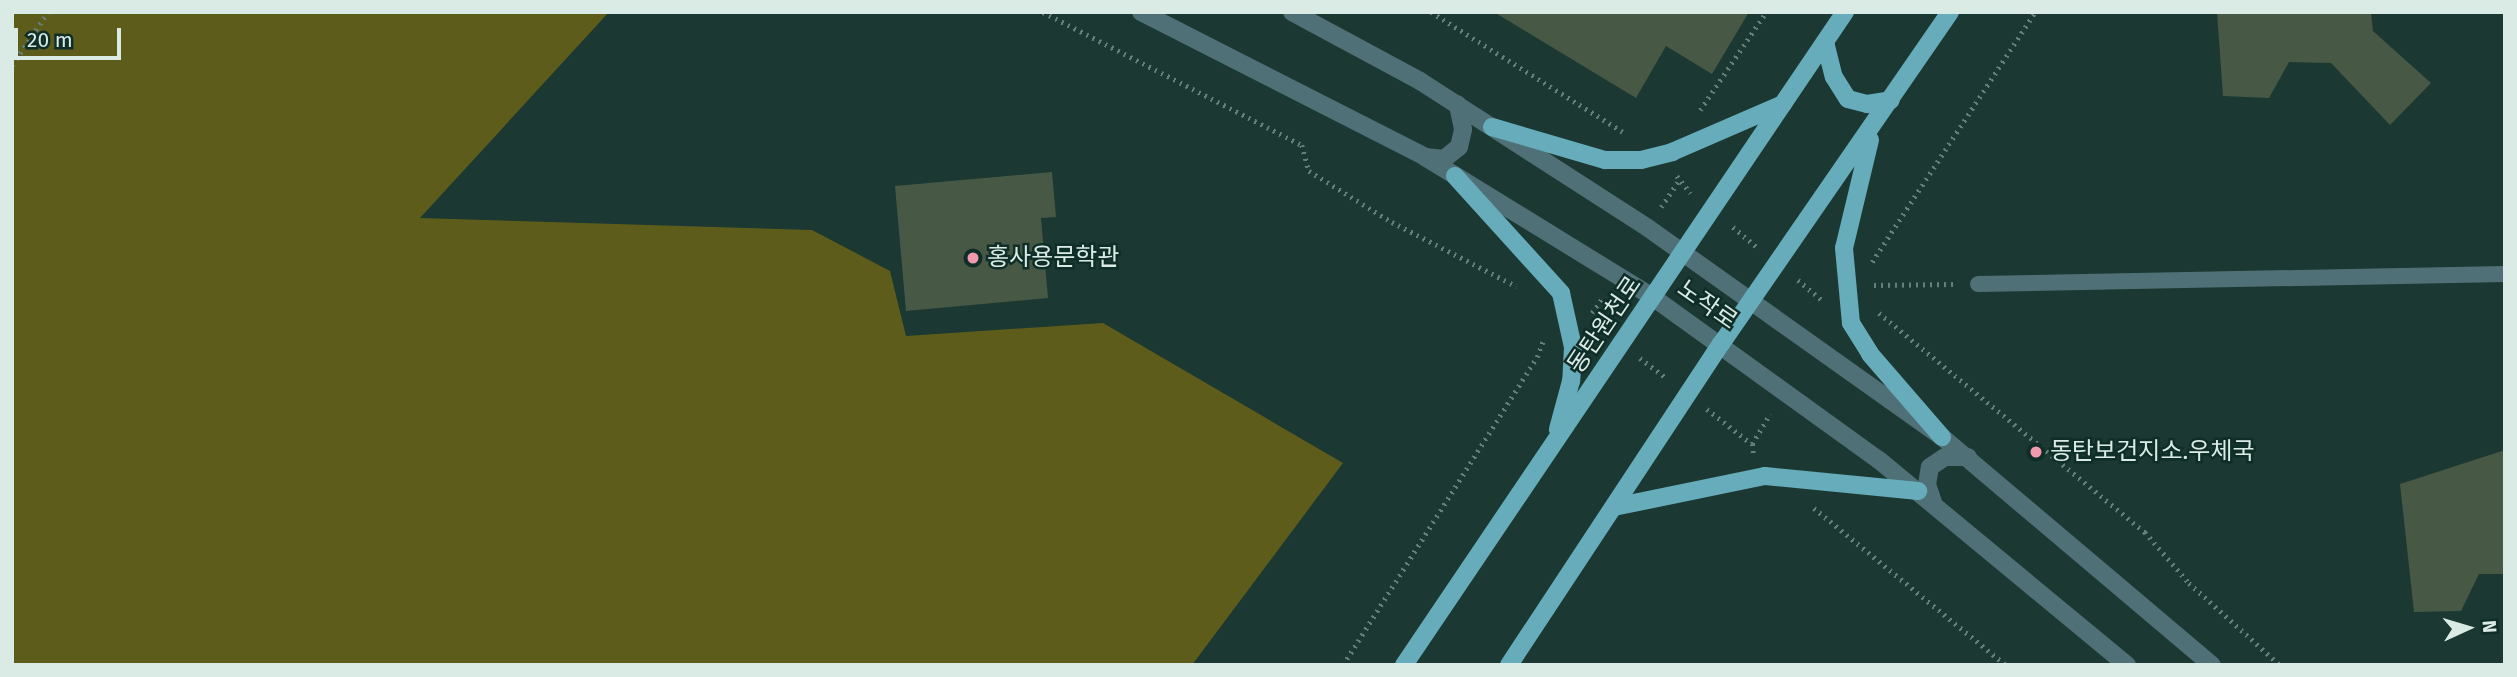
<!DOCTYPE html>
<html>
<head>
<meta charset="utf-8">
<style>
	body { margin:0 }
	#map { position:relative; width:2517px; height:677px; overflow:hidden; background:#1b3832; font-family:"Fira Sans","Noto Sans KR",sans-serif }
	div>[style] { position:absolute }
	.forest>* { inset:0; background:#5d5c1b }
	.building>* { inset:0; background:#475845 }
	.path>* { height:4.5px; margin-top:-2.25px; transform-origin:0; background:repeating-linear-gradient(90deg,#677f7a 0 2px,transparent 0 7px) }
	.service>* { height:16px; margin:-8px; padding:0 8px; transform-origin:8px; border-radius:8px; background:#4f7076 }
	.tertiary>* { height:18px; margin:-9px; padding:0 9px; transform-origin:9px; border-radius:9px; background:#4f7076 }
	.primary>* { height:18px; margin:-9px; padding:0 9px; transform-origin:9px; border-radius:9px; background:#67acba }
	.dots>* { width:19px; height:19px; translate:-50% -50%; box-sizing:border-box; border:4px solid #102e28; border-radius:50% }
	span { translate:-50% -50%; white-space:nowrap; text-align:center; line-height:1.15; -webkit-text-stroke:5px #102e28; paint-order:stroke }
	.poi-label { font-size:24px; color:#daebe6 }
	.left { translate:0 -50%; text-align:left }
	.street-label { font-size:24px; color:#daebe6 }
	.frame { position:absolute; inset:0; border:14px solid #daebe6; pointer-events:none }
	.north { position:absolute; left:2433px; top:593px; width:70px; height:70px; -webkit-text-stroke:5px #102e28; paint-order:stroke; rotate:86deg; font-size:19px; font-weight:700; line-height:28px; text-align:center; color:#daebe6 }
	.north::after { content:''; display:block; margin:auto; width:24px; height:32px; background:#daebe6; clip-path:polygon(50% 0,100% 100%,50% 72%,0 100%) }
	.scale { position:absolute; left:14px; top:28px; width:107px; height:32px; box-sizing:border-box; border:4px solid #daebe6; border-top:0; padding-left:9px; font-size:21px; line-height:24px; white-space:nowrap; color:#daebe6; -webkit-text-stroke:5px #102e28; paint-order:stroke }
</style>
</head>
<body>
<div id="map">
	<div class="forest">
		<div style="clip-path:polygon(12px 12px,609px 12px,420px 218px,812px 230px,890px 271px,906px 336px,1103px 323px,1343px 463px,1192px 665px,12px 665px)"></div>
	</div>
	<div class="building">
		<div style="clip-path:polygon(1494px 12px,1749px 12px,1712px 74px,1666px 46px,1636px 98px)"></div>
		<div style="clip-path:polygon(2217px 12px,2371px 12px,2373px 31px,2431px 83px,2390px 125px,2331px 63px,2289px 62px,2269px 98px,2223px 96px)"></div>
		<div style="clip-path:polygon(1052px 172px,1056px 217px,1041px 218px,1048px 298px,906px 311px,895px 186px)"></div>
		<div style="clip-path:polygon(2505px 450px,2505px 574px,2479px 574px,2461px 611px,2414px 612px,2400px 484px)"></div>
	</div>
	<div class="path">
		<div style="left:1043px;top:12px;width:291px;rotate:27.2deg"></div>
		<div style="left:1302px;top:145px;width:27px;rotate:75deg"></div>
		<div style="left:1309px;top:171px;width:97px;rotate:31.6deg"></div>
		<div style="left:1392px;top:222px;width:140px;rotate:27.3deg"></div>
		<div style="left:1431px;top:12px;width:226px;rotate:32deg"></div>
		<div style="left:12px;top:65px;width:64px;rotate:-55.8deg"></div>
		<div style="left:1700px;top:110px;width:118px;rotate:-56deg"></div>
		<div style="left:1677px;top:176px;width:22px;rotate:51deg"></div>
		<div style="left:1661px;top:207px;width:30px;rotate:-56deg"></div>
		<div style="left:1733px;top:227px;width:30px;rotate:40deg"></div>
		<div style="left:1872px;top:262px;width:298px;rotate:-56.9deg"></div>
		<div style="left:1798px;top:280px;width:30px;rotate:40deg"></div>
		<div style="left:1874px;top:285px;width:79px;rotate:-0.7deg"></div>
		<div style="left:1592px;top:313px;width:19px;rotate:-55deg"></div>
		<div style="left:1879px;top:313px;width:345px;rotate:39.5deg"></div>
		<div style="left:2145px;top:532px;width:67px;rotate:49.2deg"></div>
		<div style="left:2189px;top:583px;width:122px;rotate:42deg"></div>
		<div style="left:1640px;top:358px;width:34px;rotate:37deg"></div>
		<div style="left:1707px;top:409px;width:57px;rotate:37.9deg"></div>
		<div style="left:1753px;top:453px;width:9px;rotate:-96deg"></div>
		<div style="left:1752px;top:444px;width:35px;rotate:-59deg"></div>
		<div style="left:1814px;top:508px;width:248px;rotate:39.3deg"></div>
		<div style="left:1343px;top:665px;width:364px;rotate:-57.8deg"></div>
		<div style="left:1537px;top:357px;width:17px;rotate:-69deg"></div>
	</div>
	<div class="service">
		<div style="left:1978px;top:284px;width:527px;rotate:-1.09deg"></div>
	</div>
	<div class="tertiary">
		<div style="left:1141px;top:12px;width:319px;rotate:27deg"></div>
		<div style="left:1425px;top:157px;width:269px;rotate:31.6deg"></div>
		<div style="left:1654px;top:298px;width:277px;rotate:35.8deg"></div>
		<div style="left:1879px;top:460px;width:322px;rotate:39.6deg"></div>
		<div style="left:1292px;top:12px;width:145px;rotate:28.3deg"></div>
		<div style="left:1420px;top:81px;width:271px;rotate:32.8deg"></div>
		<div style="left:1648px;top:228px;width:128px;rotate:35.4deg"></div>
		<div style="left:1752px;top:302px;width:233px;rotate:35.4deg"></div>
		<div style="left:1942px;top:437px;width:353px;rotate:40.2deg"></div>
		<div style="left:1425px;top:157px;width:19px;rotate:6deg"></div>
		<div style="left:1444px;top:159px;width:19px;rotate:-39deg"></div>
		<div style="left:1459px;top:147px;width:18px;rotate:-77deg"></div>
		<div style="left:1463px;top:129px;width:25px;rotate:-102deg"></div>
		<div style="left:1933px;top:502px;width:18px;rotate:-109deg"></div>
		<div style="left:1927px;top:485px;width:18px;rotate:-81deg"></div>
		<div style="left:1930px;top:467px;width:18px;rotate:-34deg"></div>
		<div style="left:1945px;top:457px;width:23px"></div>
	</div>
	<div class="primary">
		<div style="left:1825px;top:42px;width:36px;rotate:76deg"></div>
		<div style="left:1834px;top:77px;width:26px;rotate:58deg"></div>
		<div style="left:1848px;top:99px;width:20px;rotate:15deg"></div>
		<div style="left:1867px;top:104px;width:24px;rotate:-9deg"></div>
		<div style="left:1492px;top:127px;width:118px;rotate:16.3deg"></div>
		<div style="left:1605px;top:160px;width:36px"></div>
		<div style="left:1641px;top:160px;width:32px;rotate:-14deg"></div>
		<div style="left:1672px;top:152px;width:121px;rotate:-23.4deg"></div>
		<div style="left:1870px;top:140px;width:111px;rotate:103.5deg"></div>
		<div style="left:1844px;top:248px;width:75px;rotate:84.7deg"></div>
		<div style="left:1851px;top:323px;width:36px;rotate:58deg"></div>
		<div style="left:1870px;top:354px;width:110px;rotate:49.1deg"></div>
		<div style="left:1455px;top:176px;width:158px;rotate:47.8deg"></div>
		<div style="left:1561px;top:293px;width:55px;rotate:77.5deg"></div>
		<div style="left:1573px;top:347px;width:34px;rotate:93deg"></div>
		<div style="left:1571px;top:381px;width:50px;rotate:105.2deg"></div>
		<div style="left:1614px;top:507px;width:154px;rotate:-11.6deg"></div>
		<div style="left:1765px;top:476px;width:154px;rotate:5.6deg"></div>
		<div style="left:1404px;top:665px;width:788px;rotate:-55.97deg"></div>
		<div style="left:1509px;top:665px;width:385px;rotate:-56.6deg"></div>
		<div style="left:1721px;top:344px;width:403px;rotate:-55.4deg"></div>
	</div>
	<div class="dots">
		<div style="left:973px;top:258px;background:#f29aad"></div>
		<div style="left:2036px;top:452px;background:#f29aad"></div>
	</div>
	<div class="poi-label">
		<span class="left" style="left:987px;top:258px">홍사용문학관</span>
		<span class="left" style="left:2050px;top:452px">동탄보건지소.우체국</span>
	</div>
	<div class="street-label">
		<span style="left:1707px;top:305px;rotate:35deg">노작로</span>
		<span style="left:1605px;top:325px;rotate:-56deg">동탄원천로</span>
	</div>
	<div class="frame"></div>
	<div class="north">N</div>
	<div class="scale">20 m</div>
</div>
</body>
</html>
